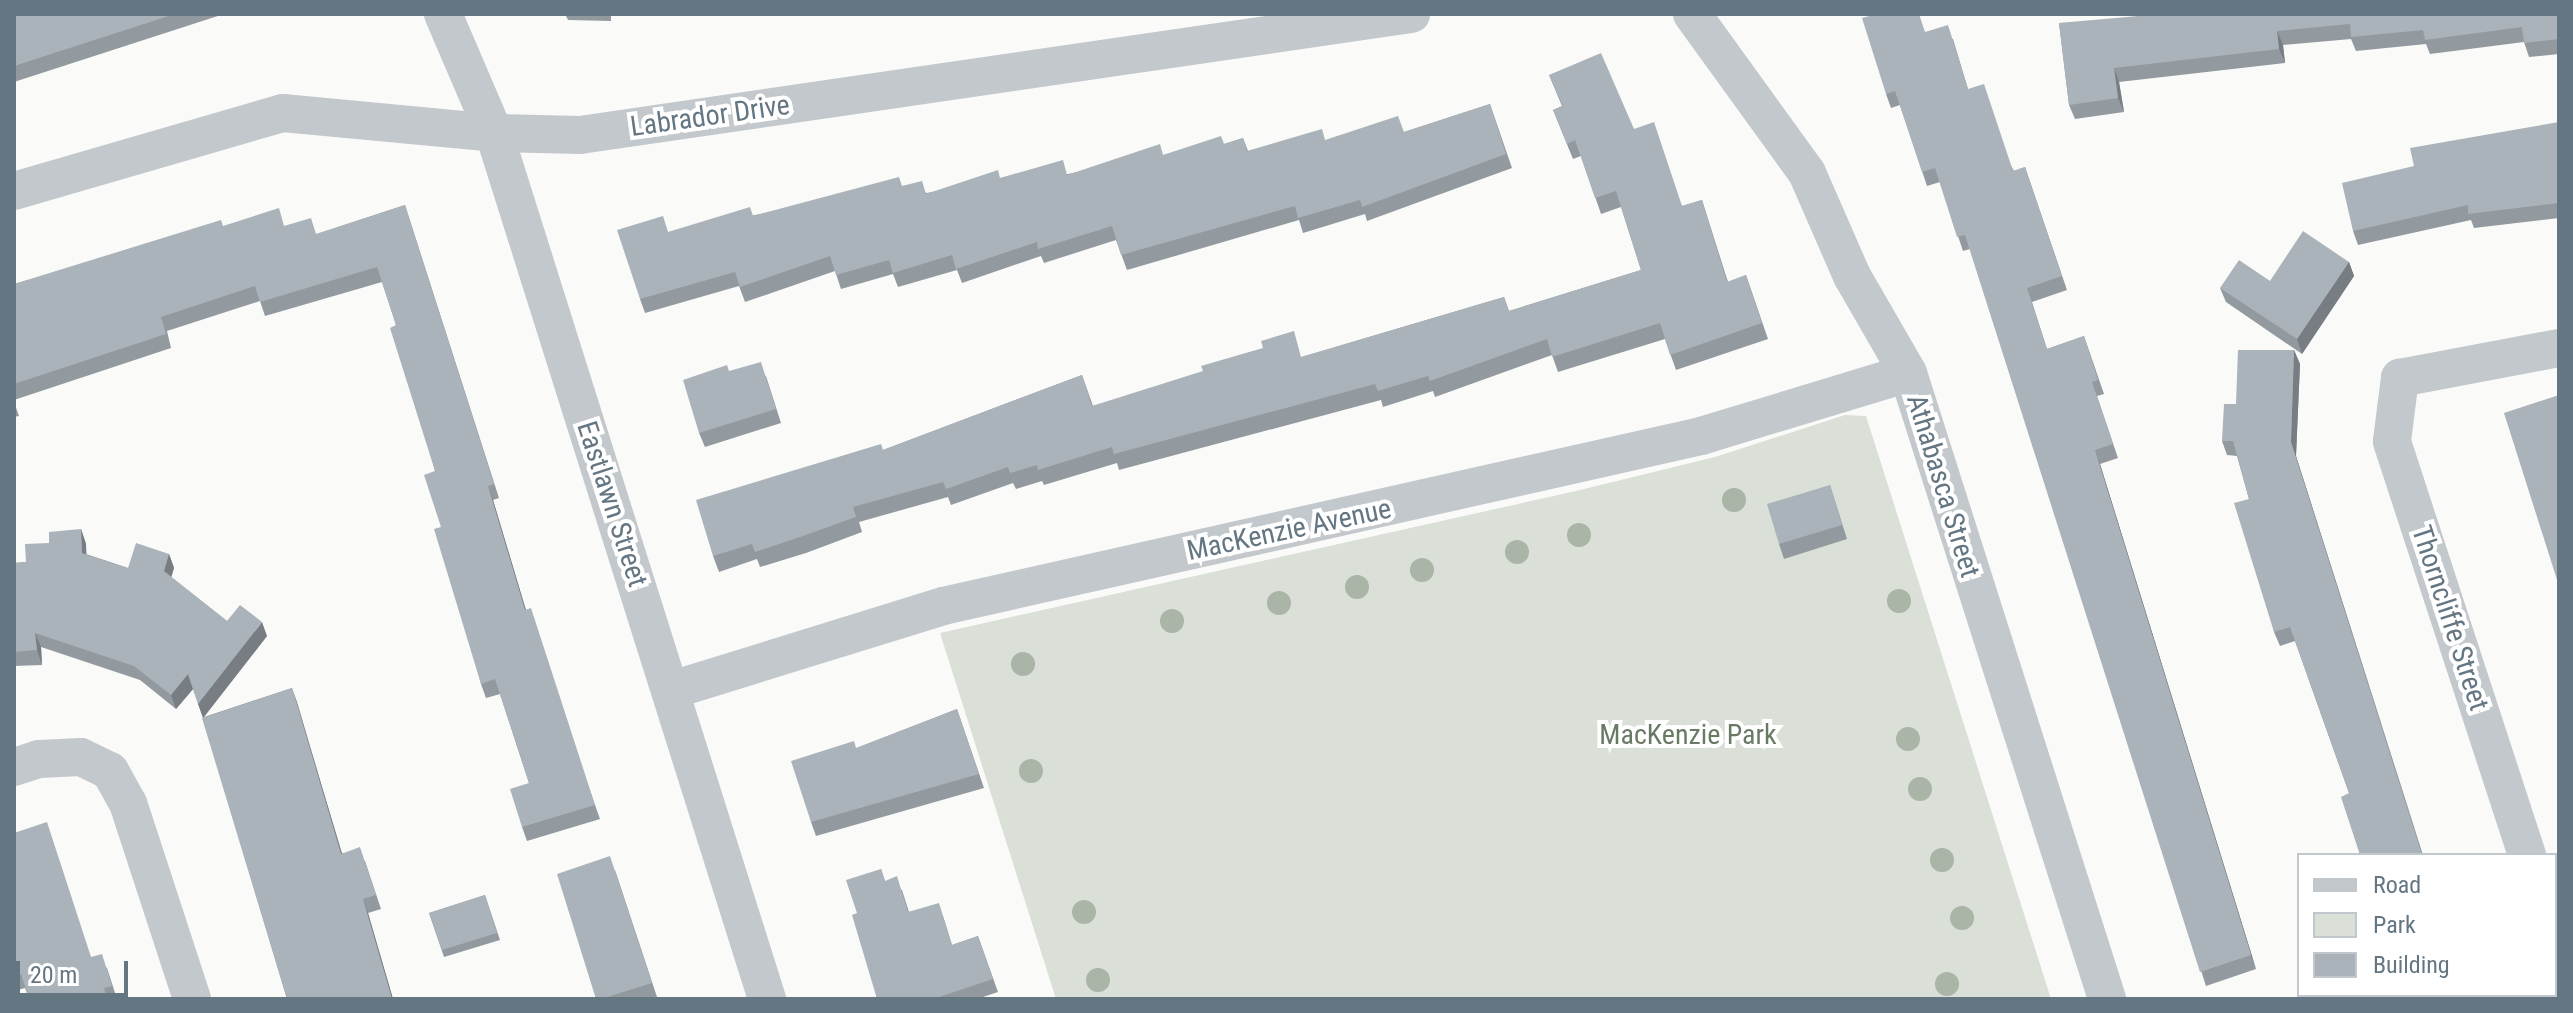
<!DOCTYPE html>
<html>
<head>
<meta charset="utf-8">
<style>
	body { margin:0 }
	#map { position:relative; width:2573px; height:1013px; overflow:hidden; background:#fafaf8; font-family:"Roboto Condensed",sans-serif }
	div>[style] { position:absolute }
	.green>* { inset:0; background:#dadfd7 }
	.minor>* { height:38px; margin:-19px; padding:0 19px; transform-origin:19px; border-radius:19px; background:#c3c8cc }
	.trees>* { width:24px; height:24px; margin:-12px; border-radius:50%; background:#aab4a7 }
	.wall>* { inset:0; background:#929a9f }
	.shaded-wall>* { inset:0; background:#777d82 }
	.building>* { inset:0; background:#aab3b9 }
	span { translate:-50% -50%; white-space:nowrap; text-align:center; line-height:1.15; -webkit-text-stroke:8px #fff; paint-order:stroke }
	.street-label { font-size:28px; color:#657683 }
	.park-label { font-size:28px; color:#687a64 }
	.frame { position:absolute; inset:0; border:16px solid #657683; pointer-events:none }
	.legend { position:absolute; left:2297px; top:853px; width:260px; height:144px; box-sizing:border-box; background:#fff; border:2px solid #c1c8cd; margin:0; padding:10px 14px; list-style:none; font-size:24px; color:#657683 }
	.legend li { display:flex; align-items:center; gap:16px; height:40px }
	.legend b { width:40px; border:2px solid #c1c8cd }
	.scale { position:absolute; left:16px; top:961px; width:112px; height:36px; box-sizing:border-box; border:4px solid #657683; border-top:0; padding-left:10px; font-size:24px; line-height:28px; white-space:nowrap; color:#657683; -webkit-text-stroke:6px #fff; paint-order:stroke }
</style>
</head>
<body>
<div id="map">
	<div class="green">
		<div style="clip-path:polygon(1845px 415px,1866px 416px,2051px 999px,1056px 999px,940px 633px,1576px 491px,1715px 457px)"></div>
	</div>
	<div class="minor">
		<div style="left:443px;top:14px;width:129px;rotate:66.8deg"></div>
		<div style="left:494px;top:133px;width:908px;rotate:72.5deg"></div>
		<div style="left:1692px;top:14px;width:196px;rotate:54.1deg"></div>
		<div style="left:1807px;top:173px;width:112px;rotate:66.4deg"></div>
		<div style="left:1852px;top:276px;width:112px;rotate:60deg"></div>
		<div style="left:1908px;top:373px;width:657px;rotate:72.36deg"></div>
		<div style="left:14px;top:191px;width:280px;rotate:-16.2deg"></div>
		<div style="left:283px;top:113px;width:212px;rotate:5.4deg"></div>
		<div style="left:494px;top:133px;width:86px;rotate:1.3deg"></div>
		<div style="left:580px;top:135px;width:840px;rotate:-8.28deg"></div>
		<div style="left:672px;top:690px;width:284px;rotate:-17.2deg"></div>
		<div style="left:943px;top:606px;width:777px;rotate:-12.64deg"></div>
		<div style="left:1701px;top:436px;width:216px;rotate:-16.9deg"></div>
		<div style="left:14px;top:767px;width:26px;rotate:-18deg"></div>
		<div style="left:39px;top:759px;width:42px;rotate:-2.7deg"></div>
		<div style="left:81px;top:757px;width:32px;rotate:26deg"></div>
		<div style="left:110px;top:771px;width:37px;rotate:61deg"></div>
		<div style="left:128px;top:803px;width:206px;rotate:71.9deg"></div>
		<div style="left:2527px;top:855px;width:435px;rotate:-108.1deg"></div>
		<div style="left:2392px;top:441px;width:64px;rotate:-82.8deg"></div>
		<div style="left:2400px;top:378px;width:162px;rotate:-10.7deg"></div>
		<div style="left:2555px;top:939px;width:14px;rotate:73deg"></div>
		<div style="left:2408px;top:999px;width:14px;rotate:-17deg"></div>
	</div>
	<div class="trees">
		<div style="left:1734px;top:500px"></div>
		<div style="left:1579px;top:535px"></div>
		<div style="left:1517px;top:552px"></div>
		<div style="left:1422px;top:570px"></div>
		<div style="left:1357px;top:587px"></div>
		<div style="left:1899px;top:601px"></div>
		<div style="left:1279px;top:603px"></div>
		<div style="left:1172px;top:621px"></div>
		<div style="left:1023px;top:664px"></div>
		<div style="left:1908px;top:739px"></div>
		<div style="left:1031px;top:771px"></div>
		<div style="left:1920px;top:789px"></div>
		<div style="left:1942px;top:860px"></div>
		<div style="left:1084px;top:912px"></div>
		<div style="left:1962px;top:918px"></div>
		<div style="left:1098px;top:980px"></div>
		<div style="left:1947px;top:984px"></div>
	</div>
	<div class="wall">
		<div style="clip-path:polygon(14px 14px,224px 14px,14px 82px)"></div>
		<div style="clip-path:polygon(565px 14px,611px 14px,611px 21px,568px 20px)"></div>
		<div style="clip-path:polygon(2559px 14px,2559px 54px,2529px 57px,2524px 42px,2430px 54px,2426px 44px,2356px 51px,2351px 39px,2283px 45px,2285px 63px,2119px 82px,2124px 112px,2075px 119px,2069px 105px,2059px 23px)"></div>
		<div style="clip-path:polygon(1925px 32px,1953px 39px,1968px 89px,2014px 171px,2025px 167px,2067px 290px,2032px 302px,2047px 349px,2084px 336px,2104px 394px,2097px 396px,2118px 458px,2100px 464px,2256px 969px,2206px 986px,1970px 249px,1963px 251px,1940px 182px,1927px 186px,1900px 105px,1891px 108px,1886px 94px)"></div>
		<div style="clip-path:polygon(1549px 75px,1634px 129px,1682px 206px,1702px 200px,1728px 282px,1746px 275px,1768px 339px,1676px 370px,1665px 339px,1558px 372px,1552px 355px,1435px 397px,1433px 391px,1383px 407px,1381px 400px,1119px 470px,1117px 463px,1044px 485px,1042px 481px,1016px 489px,1013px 483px,951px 505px,948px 497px,859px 522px,862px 532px,806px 553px,760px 567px,757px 559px,719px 572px,713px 556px,883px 450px,1082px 375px,1093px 406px,1302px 357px,1504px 297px,1509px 311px,1641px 270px,1621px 207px,1601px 214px,1581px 156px,1573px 159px,1553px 110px,1562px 106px)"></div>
		<div style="clip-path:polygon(1490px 104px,1512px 168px,1367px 221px,1365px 214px,1303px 233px,1299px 220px,1127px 270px,1116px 240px,1044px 263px,1041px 256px,962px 283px,957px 270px,898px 287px,893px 274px,841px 289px,835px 271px,745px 302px,739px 286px,645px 313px,640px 299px,669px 232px,902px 186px,927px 193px,1000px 178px,1068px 174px,1163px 155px,1224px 144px,1243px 138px,1248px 151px,1326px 140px,1404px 132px)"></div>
		<div style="clip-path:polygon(2559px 122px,2559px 218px,2474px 228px,2471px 220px,2358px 245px,2353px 231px,2414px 166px)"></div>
		<div style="clip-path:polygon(405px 205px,499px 498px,493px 500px,526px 610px,600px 819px,527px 841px,522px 827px,529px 783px,500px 694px,486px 698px,481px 684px,441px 527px,435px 471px,396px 325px,382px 282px,265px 316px,260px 301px,167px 331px,171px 348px,14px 400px,14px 284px,223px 226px,285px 226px,317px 234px)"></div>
		<div style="clip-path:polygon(2349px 262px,2354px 276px,2302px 354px,2226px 302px,2220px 288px,2270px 281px)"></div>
		<div style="clip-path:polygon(2294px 350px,2300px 364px,2296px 456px,2423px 855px,2360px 855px,2349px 793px,2295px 641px,2280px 646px,2274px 632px,2249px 499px,2237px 456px,2227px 455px,2222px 441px,2236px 404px)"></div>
		<div style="clip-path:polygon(729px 371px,766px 376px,781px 423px,705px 447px,699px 433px)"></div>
		<div style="clip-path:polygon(14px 402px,19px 416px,14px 417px)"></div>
		<div style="clip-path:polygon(1830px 485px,1847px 539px,1784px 559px,1779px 544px)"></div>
		<div style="clip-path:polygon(81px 529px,86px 544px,86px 554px,128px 568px,169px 554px,174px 568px,171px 577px,227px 621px,267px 636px,204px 717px,292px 688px,342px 853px,365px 861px,381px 909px,368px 913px,393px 999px,287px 999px,203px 717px,193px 689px,176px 709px,140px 680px,41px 647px,42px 665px,14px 666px,14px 563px,26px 562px,49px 543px)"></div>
		<div style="clip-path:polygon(957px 709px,984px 788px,816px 836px,811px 822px,857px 748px)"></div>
		<div style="clip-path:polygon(14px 833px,91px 957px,107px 968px,117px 999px,29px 999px,25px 988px,14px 991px)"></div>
		<div style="clip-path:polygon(881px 869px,885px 881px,902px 890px,909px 912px,943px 916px,952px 945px,978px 936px,998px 992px,977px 999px,877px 999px,857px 913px)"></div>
		<div style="clip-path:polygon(615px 870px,657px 997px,650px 999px,596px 999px)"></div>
		<div style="clip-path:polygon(485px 895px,500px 940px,444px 957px,429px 913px)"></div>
	</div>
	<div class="shaded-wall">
		<div style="clip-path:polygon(2277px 31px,2283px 45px,2285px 63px,2279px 49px)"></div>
		<div style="clip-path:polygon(2114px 68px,2119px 82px,2124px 112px,2118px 98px)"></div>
		<div style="clip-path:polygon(2349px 262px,2354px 276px,2302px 354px,2297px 339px)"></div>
		<div style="clip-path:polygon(2294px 350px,2300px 364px,2296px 456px,2423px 855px,2291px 442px)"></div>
		<div style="clip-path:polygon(2095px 450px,2100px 464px,2256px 969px,2251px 955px)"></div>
		<div style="clip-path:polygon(488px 486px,493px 500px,530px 624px,525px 610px)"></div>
		<div style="clip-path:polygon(81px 529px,86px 544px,87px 567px,82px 553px)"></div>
		<div style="clip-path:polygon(169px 554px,174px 568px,169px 585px,164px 571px)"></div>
		<div style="clip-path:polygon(262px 622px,267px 636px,203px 718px,198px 704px)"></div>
		<div style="clip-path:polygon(35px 633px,41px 647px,42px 665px,37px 650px)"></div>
		<div style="clip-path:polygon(188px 674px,193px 689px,176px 709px,171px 695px)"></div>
		<div style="clip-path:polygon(292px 688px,297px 702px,346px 868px,341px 854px)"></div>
		<div style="clip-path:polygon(363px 899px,368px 913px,393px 999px,392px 999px)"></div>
	</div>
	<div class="building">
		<div style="clip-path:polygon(14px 14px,175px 14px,14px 66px)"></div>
		<div style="clip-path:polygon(1877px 14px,1919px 14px,1925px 32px,1948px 25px,1968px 89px,1984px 84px,2013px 171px,2025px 167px,2062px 276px,2027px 288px,2047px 349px,2084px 336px,2098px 380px,2092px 382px,2113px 444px,2095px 450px,2251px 955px,2200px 972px,1965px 235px,1957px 237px,1935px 168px,1922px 172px,1895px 91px,1886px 94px,1862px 18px)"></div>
		<div style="clip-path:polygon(2161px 14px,2559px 14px,2559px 39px,2524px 43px,2522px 27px,2425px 40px,2423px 30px,2351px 37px,2350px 24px,2277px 31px,2279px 49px,2114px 68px,2118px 98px,2069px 105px,2059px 23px)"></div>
		<div style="clip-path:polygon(1601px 53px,1634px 129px,1654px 122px,1682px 206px,1702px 200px,1727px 282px,1746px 275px,1762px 323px,1670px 355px,1660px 323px,1552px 357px,1547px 339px,1430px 381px,1428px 376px,1378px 391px,1375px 384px,1114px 454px,1112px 447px,1038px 470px,1037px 465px,1010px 473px,1008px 467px,946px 489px,943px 482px,853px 507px,856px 517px,800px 537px,755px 552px,752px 544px,713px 556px,696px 500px,881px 444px,883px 450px,1082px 375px,1092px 406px,1203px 371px,1201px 366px,1263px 348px,1261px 341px,1294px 331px,1301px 357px,1504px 297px,1509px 311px,1641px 270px,1616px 191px,1595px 198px,1575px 140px,1567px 144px,1553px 110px,1563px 106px,1549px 75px)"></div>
		<div style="clip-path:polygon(1490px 104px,1506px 154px,1362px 207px,1360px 200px,1298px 218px,1295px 206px,1121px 255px,1112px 226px,1038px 249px,1037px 242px,956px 269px,952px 255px,893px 273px,889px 260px,836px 275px,830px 256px,740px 287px,735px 272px,640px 299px,617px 230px,663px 216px,668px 232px,750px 207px,753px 216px,899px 177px,902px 186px,922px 181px,926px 194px,998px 170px,1000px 178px,1063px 160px,1067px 175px,1160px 144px,1163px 155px,1221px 136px,1224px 144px,1243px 138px,1247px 151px,1322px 129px,1325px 140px,1398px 116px,1404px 132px)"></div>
		<div style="clip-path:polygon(2559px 122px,2559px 203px,2468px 214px,2468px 205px,2353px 231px,2342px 183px,2414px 166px,2410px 148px)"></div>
		<div style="clip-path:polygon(405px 205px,494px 484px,488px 486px,525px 610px,531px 608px,595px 805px,522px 827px,510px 789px,529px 783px,495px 679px,481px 684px,434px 529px,441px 527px,424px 475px,435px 471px,390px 328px,396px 325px,377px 267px,260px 302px,255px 286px,161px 317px,166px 334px,14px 384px,14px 284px,221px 220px,223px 226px,279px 208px,284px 226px,311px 218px,316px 234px)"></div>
		<div style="clip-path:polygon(2303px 231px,2349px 262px,2297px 339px,2220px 288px,2239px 260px,2270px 281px)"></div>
		<div style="clip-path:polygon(2238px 350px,2294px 350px,2291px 442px,2422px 855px,2360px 855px,2341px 797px,2349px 793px,2290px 627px,2274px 632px,2234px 503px,2249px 499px,2233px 441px,2222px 441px,2224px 404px,2236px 404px)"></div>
		<div style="clip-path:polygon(761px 362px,776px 409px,699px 433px,683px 380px,727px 365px,729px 371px)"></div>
		<div style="clip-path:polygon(2559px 395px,2559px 586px,2504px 413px)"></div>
		<div style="clip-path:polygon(1830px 485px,1842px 525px,1779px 544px,1767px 504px)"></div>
		<div style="clip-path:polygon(81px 529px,82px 553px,128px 568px,136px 543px,169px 554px,164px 571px,227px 621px,240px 605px,262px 622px,198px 704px,188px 674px,171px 695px,134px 666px,35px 633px,37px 650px,14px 652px,14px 563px,26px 562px,25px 544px,49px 543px,49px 532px)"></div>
		<div style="clip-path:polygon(292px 688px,341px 854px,360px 847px,376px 895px,363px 899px,392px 999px,287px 999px,202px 718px)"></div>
		<div style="clip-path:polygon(957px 709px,979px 774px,811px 822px,791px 761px,854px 741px,856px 748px)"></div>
		<div style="clip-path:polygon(47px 822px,91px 957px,102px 954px,112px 986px,104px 988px,107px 999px,29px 999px,21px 974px,14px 976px,14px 833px)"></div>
		<div style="clip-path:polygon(610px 856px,652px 983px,601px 999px,596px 999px,557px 874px)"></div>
		<div style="clip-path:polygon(881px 869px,885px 881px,897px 876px,908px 912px,939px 903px,952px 945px,978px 936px,993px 979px,933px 999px,877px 999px,852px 915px,857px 913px,846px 880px)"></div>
		<div style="clip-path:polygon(485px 895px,497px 933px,442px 950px,429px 913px)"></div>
	</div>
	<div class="street-label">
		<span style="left:710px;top:116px;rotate:-8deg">Labrador Drive</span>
		<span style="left:1943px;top:486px;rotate:73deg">Athabasca Street</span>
		<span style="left:612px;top:504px;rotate:72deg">Eastlawn Street</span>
		<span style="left:1289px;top:530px;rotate:-12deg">MacKenzie Avenue</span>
		<span style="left:2450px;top:618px;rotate:72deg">Thorncliffe Street</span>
	</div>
	<div class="park-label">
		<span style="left:1688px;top:735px">MacKenzie Park</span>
	</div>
	<div class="frame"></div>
	<ul class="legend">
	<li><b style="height:10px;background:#c3c8cc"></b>Road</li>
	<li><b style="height:22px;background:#dadfd7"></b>Park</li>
	<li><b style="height:22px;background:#aab3b9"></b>Building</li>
	</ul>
	<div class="scale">20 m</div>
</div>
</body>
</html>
